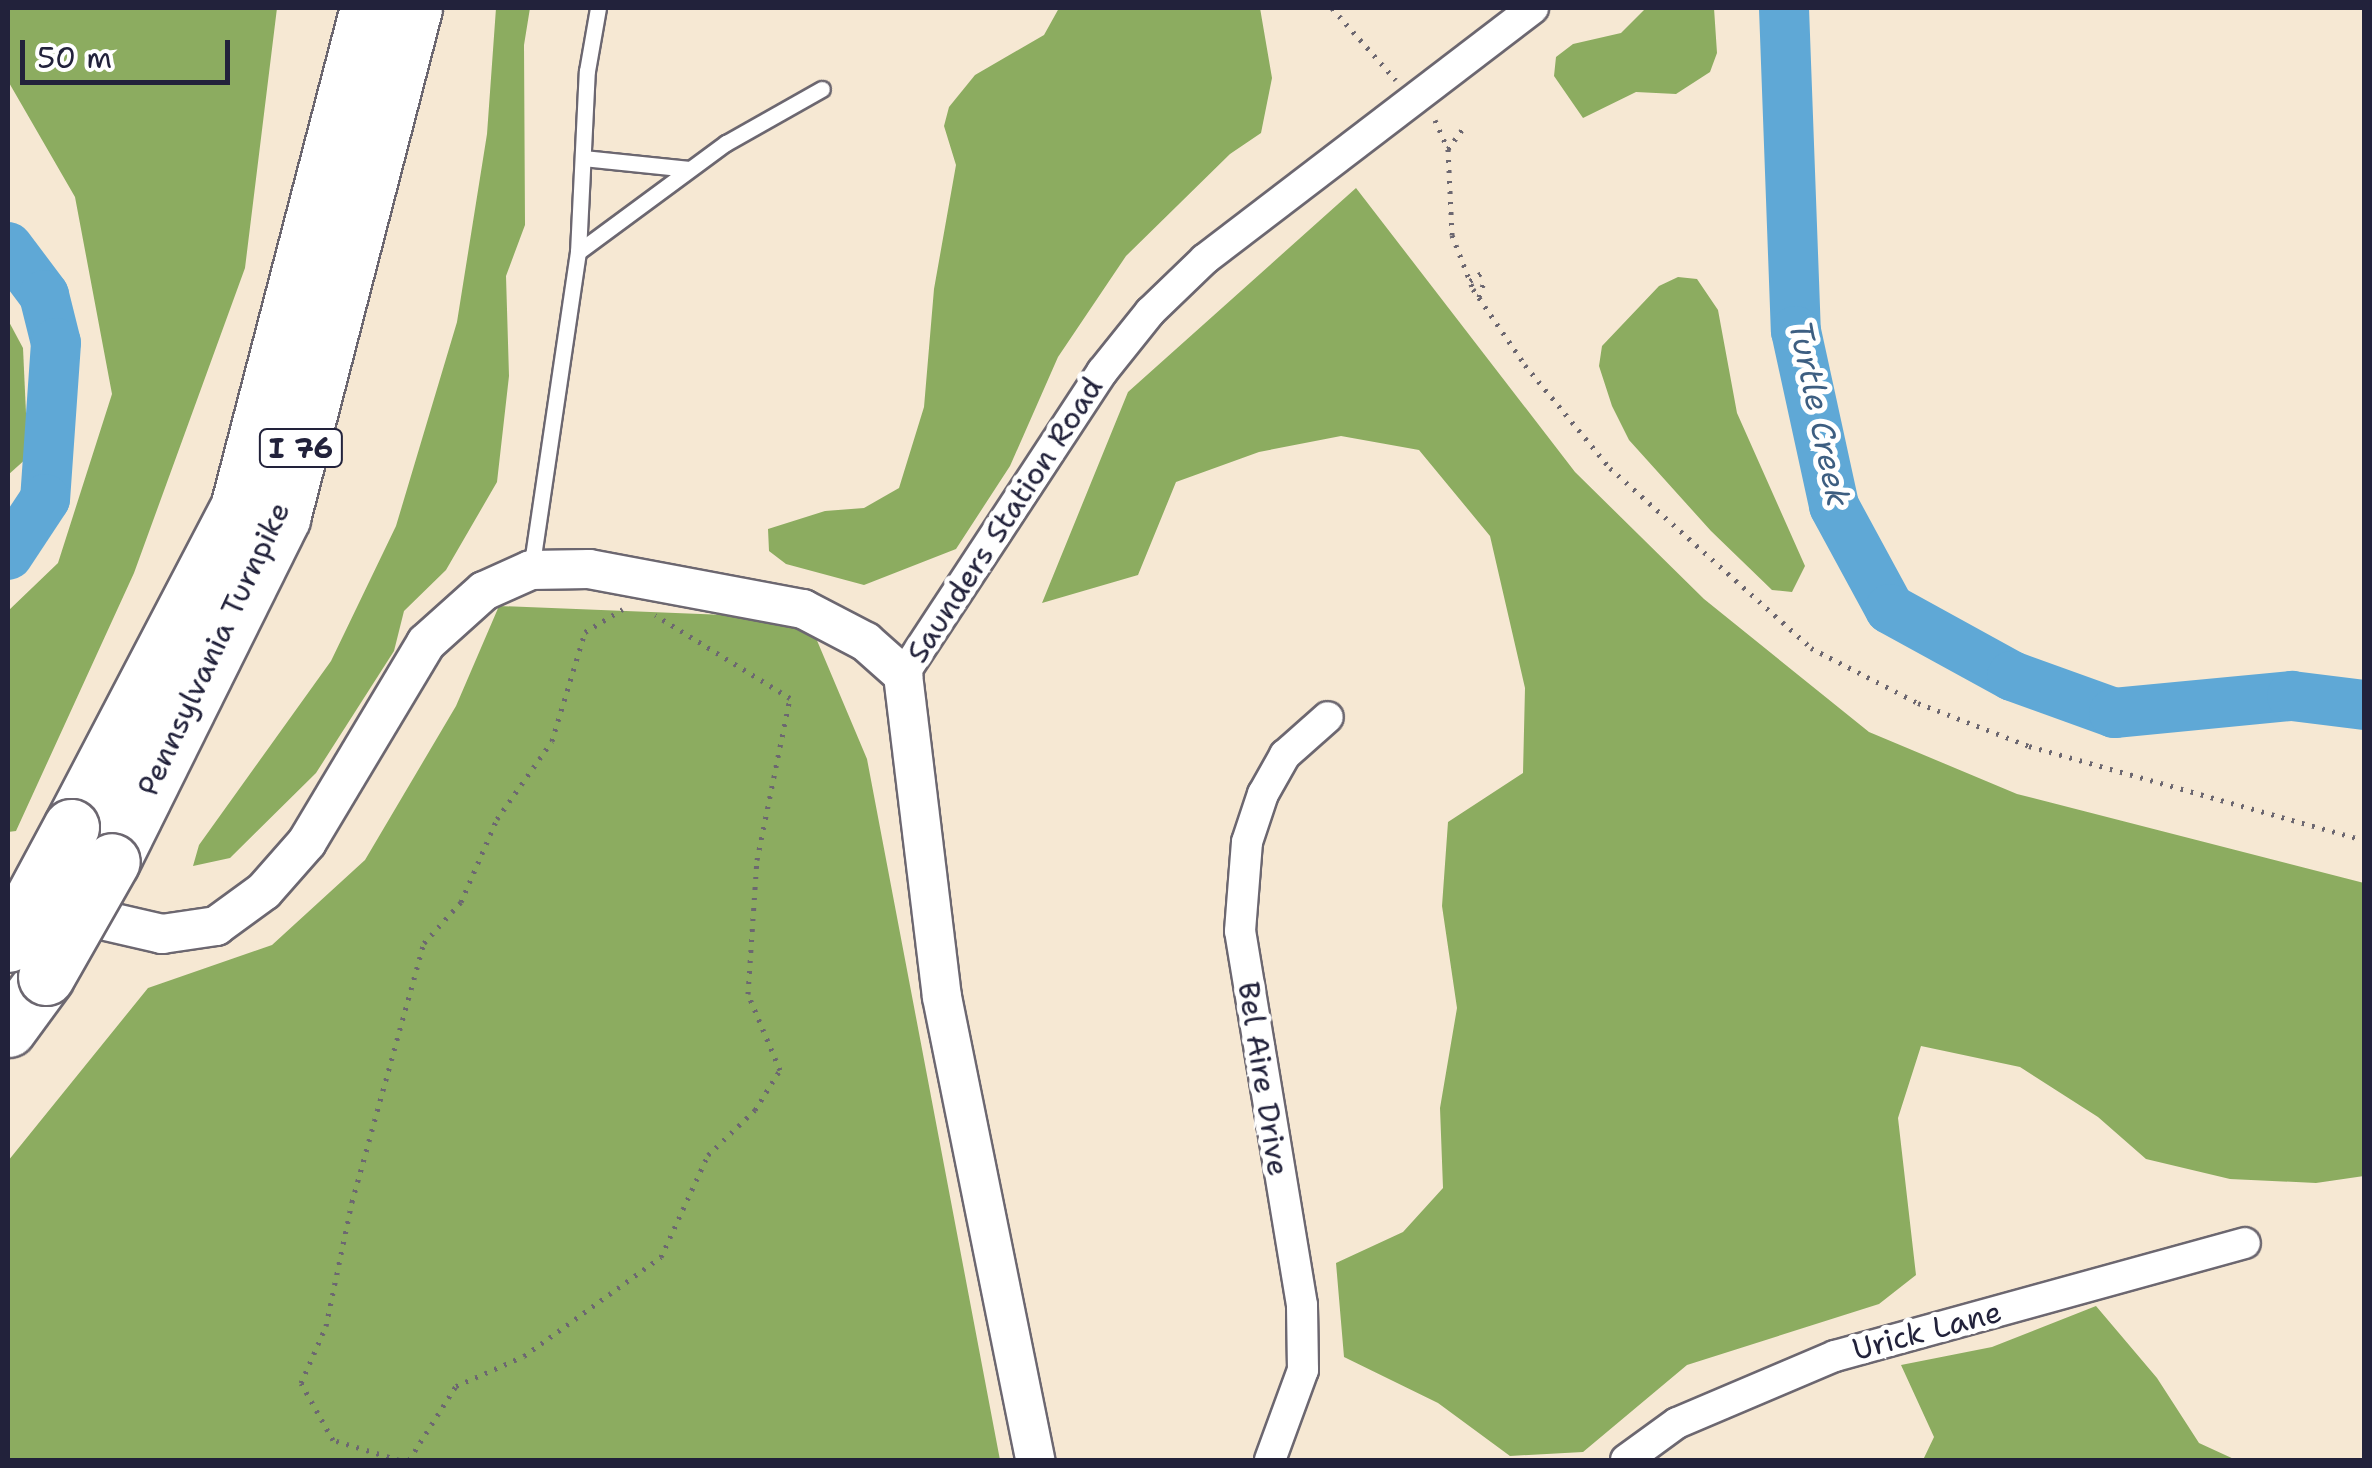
<!DOCTYPE html>
<html>
<head>
<meta charset="utf-8">
<style>
	body { margin:0 }
	#map { position:relative; width:2372px; height:1468px; overflow:hidden; background:#f6e8d3; font-family:"Shantell Sans",sans-serif }
	div>[style] { position:absolute }
	.forest>* { inset:0; background:#8cac60 }
	.river>* { height:50px; margin:-25px; padding:0 25px; transform-origin:25px; border-radius:25px; background:#5fa8d6 }
	.path>* { height:5px; margin-top:-2.5px; transform-origin:0; background:repeating-linear-gradient(90deg,#6c6770 0 2.5px,transparent 0 10.5px) }
	.roads { filter:drop-shadow(2px 0 #6c6770) drop-shadow(-2px 0 #6c6770) drop-shadow(0 2px #6c6770) drop-shadow(0 -2px #6c6770) }
	.service>* { height:15px; margin:-7.5px; padding:0 7.5px; transform-origin:7.5px; border-radius:7.5px; background:#fff }
	.minor>* { height:30px; margin:-15px; padding:0 15px; transform-origin:15px; border-radius:15px; background:#fff }
	.tertiary>* { height:38px; margin:-19px; padding:0 19px; transform-origin:19px; border-radius:19px; background:#fff }
	.motorway>* { height:55px; margin:-27.5px; padding:0 27.5px; transform-origin:27.5px; border-radius:27.5px; background:#fff }
	.bridges { filter:drop-shadow(2px 0 #6c6770) drop-shadow(-2px 0 #6c6770) drop-shadow(0 2px #6c6770) drop-shadow(0 -2px #6c6770) }
	.motorway-bridge>* { height:55px; margin:-27.5px; padding:0 27.5px; transform-origin:27.5px; border-radius:27.5px; background:#fff }
	span { translate:-50% -50%; white-space:nowrap; text-align:center; line-height:1.15; -webkit-text-stroke:10px #fff; paint-order:stroke }
	.shield-label span { padding:2px 8px; background:#fff; border:2px solid; border-radius:8px; -webkit-text-stroke-width:0 }
	.shield-label { font-size:28px; color:#22223b; font-weight:700 }
	.street-label { font-size:30px; color:#22223b }
	.water-label { font-size:32px; color:#3d5e81; font-style:italic }
	.frame { position:absolute; inset:0; border:10px solid #22223b; pointer-events:none }
	.scale { position:absolute; left:20px; top:40px; width:210px; height:45px; box-sizing:border-box; border:5px solid #22223b; border-top:0; padding-left:12px; font-size:30px; line-height:35px; white-space:nowrap; color:#22223b; -webkit-text-stroke:8px #fff; paint-order:stroke }
</style>
</head>
<body>
<div id="map">
	<div class="forest">
		<div style="clip-path:polygon(8px 8px,277px 8px,245px 268px,134px 573px,16px 831px,8px 832px,8px 611px,58px 563px,112px 394px,75px 197px,8px 81px)"></div>
		<div style="clip-path:polygon(496px 8px,530px 8px,524px 45px,525px 225px,506px 276px,509px 376px,497px 482px,446px 570px,404px 611px,394px 651px,316px 773px,230px 858px,193px 866px,199px 845px,331px 661px,396px 526px,457px 322px,487px 134px)"></div>
		<div style="clip-path:polygon(1059px 8px,1260px 8px,1272px 78px,1261px 133px,1230px 154px,1126px 256px,1058px 357px,1010px 466px,956px 549px,864px 585px,786px 564px,769px 551px,768px 529px,825px 511px,864px 508px,899px 488px,924px 407px,934px 289px,956px 165px,944px 126px,949px 107px,975px 75px,1044px 35px)"></div>
		<div style="clip-path:polygon(1646px 8px,1714px 8px,1717px 53px,1710px 72px,1676px 94px,1636px 92px,1583px 118px,1554px 76px,1556px 57px,1573px 44px,1621px 33px)"></div>
		<div style="clip-path:polygon(1356px 188px,1575px 472px,1704px 599px,1869px 732px,2017px 794px,2364px 883px,2364px 1176px,2316px 1183px,2230px 1179px,2146px 1159px,2098px 1117px,2020px 1067px,1921px 1046px,1898px 1118px,1916px 1275px,1879px 1304px,1687px 1365px,1583px 1452px,1510px 1456px,1438px 1403px,1344px 1357px,1336px 1263px,1403px 1232px,1443px 1188px,1440px 1108px,1457px 1008px,1442px 906px,1448px 822px,1523px 773px,1525px 688px,1490px 536px,1419px 450px,1341px 436px,1259px 452px,1176px 482px,1138px 575px,1042px 603px,1128px 392px)"></div>
		<div style="clip-path:polygon(1678px 277px,1697px 279px,1718px 310px,1737px 413px,1805px 566px,1792px 592px,1772px 590px,1711px 531px,1629px 440px,1612px 406px,1599px 366px,1602px 346px,1659px 286px)"></div>
		<div style="clip-path:polygon(8px 320px,23px 348px,28px 457px,8px 475px)"></div>
		<div style="clip-path:polygon(499px 606px,750px 616px,813px 631px,867px 759px,1000px 1460px,8px 1460px,8px 1161px,148px 988px,272px 945px,365px 860px,456px 706px)"></div>
		<div style="clip-path:polygon(2096px 1306px,2157px 1378px,2199px 1443px,2236px 1460px,1923px 1460px,1934px 1437px,1901px 1365px,1992px 1347px)"></div>
	</div>
	<div class="river">
		<div style="left:1784px;top:8px;width:323px;rotate:87.9deg"></div>
		<div style="left:1796px;top:331px;width:179px;rotate:77.7deg"></div>
		<div style="left:1834px;top:506px;width:117px;rotate:61.5deg"></div>
		<div style="left:1890px;top:609px;width:139px;rotate:28.8deg"></div>
		<div style="left:2012px;top:676px;width:109px;rotate:19.9deg"></div>
		<div style="left:2114px;top:713px;width:179px;rotate:-5.5deg"></div>
		<div style="left:2292px;top:696px;width:73px;rotate:7.1deg"></div>
		<div style="left:8px;top:247px;width:60px;rotate:53.1deg"></div>
		<div style="left:44px;top:295px;width:49px;rotate:76deg"></div>
		<div style="left:56px;top:343px;width:156px;rotate:94deg"></div>
		<div style="left:45px;top:499px;width:67px;rotate:123.5deg"></div>
	</div>
	<div class="path">
		<div style="left:1332px;top:8px;width:96px;rotate:48.4deg"></div>
		<div style="left:1435px;top:120px;width:32px;rotate:66deg"></div>
		<div style="left:1448px;top:149px;width:86px;rotate:87.3deg"></div>
		<div style="left:1452px;top:235px;width:58px;rotate:68.7deg"></div>
		<div style="left:1473px;top:289px;width:92px;rotate:55.6deg"></div>
		<div style="left:1525px;top:365px;width:134px;rotate:50.5deg"></div>
		<div style="left:1610px;top:468px;width:270px;rotate:41.8deg"></div>
		<div style="left:1811px;top:648px;width:120px;rotate:27.2deg"></div>
		<div style="left:1918px;top:703px;width:119px;rotate:21.2deg"></div>
		<div style="left:2029px;top:746px;width:348px;rotate:15.7deg"></div>
		<div style="left:1448px;top:149px;width:31px;rotate:-54deg"></div>
		<div style="left:1470px;top:281px;width:16px;rotate:-35deg"></div>
		<div style="left:1479px;top:297px;width:19px;rotate:-72deg"></div>
		<div style="left:399px;top:1460px;width:69px;rotate:-163.1deg"></div>
		<div style="left:333px;top:1440px;width:65px;rotate:-119.3deg"></div>
		<div style="left:301px;top:1383px;width:62px;rotate:-66.3deg"></div>
		<div style="left:326px;top:1326px;width:127px;rotate:-78.2deg"></div>
		<div style="left:352px;top:1202px;width:269px;rotate:-74.5deg"></div>
		<div style="left:424px;top:943px;width:55px;rotate:-47.9deg"></div>
		<div style="left:461px;top:902px;width:90px;rotate:-66.6deg"></div>
		<div style="left:497px;top:819px;width:95px;rotate:-54.8deg"></div>
		<div style="left:552px;top:741px;width:114px;rotate:-73.2deg"></div>
		<div style="left:585px;top:632px;width:44px;rotate:-31.2deg"></div>
		<div style="left:409px;top:1460px;width:88px;rotate:-57.6deg"></div>
		<div style="left:456px;top:1386px;width:74px;rotate:-23.8deg"></div>
		<div style="left:524px;top:1356px;width:169px;rotate:-35.9deg"></div>
		<div style="left:661px;top:1257px;width:112px;rotate:-65.3deg"></div>
		<div style="left:708px;top:1155px;width:65px;rotate:-43.8deg"></div>
		<div style="left:755px;top:1110px;width:47px;rotate:-58deg"></div>
		<div style="left:780px;top:1070px;width:82px;rotate:-112.8deg"></div>
		<div style="left:748px;top:994px;width:134px;rotate:-86.2deg"></div>
		<div style="left:757px;top:860px;width:165px;rotate:-78.5deg"></div>
		<div style="left:790px;top:698px;width:158px;rotate:-148.4deg"></div>
	</div>
	<div class="roads">
		<div class="service">
			<div style="left:583px;top:158px;width:107px;rotate:5.9deg"></div>
			<div style="left:578px;top:252px;width:184px;rotate:-36.4deg"></div>
			<div style="left:726px;top:143px;width:110px;rotate:-29.4deg"></div>
			<div style="left:531px;top:570px;width:321px;rotate:-81.6deg"></div>
			<div style="left:578px;top:252px;width:181px;rotate:-87.2deg"></div>
			<div style="left:587px;top:71px;width:64px;rotate:-80.1deg"></div>
		</div>
		<div class="minor">
			<div style="left:903px;top:675px;width:363px;rotate:-56.7deg"></div>
			<div style="left:1102px;top:372px;width:77px;rotate:-51.3deg"></div>
			<div style="left:1150px;top:312px;width:76px;rotate:-43.9deg"></div>
			<div style="left:1205px;top:259px;width:413px;rotate:-37.4deg"></div>
			<div style="left:1270px;top:1460px;width:96px;rotate:-69.9deg"></div>
			<div style="left:1303px;top:1370px;width:65px;rotate:-90.9deg"></div>
			<div style="left:1302px;top:1305px;width:379px;rotate:-99.4deg"></div>
			<div style="left:1240px;top:931px;width:89px;rotate:-85.5deg"></div>
			<div style="left:1247px;top:842px;width:51px;rotate:-71.6deg"></div>
			<div style="left:1263px;top:794px;width:45px;rotate:-60.6deg"></div>
			<div style="left:1285px;top:755px;width:57px;rotate:-41.5deg"></div>
			<div style="left:1626px;top:1460px;width:63px;rotate:-36deg"></div>
			<div style="left:1677px;top:1423px;width:172px;rotate:-23deg"></div>
			<div style="left:1835px;top:1356px;width:425px;rotate:-15.4deg"></div>
		</div>
		<div class="tertiary">
			<div style="left:58px;top:910px;width:107px;rotate:13deg"></div>
			<div style="left:162px;top:934px;width:55px;rotate:-8.4deg"></div>
			<div style="left:216px;top:926px;width:59px;rotate:-36.1deg"></div>
			<div style="left:264px;top:891px;width:65px;rotate:-48.7deg"></div>
			<div style="left:307px;top:842px;width:232px;rotate:-59.1deg"></div>
			<div style="left:426px;top:643px;width:78px;rotate:-41.9deg"></div>
			<div style="left:484px;top:591px;width:51px;rotate:-24.1deg"></div>
			<div style="left:531px;top:570px;width:58px;rotate:-1deg"></div>
			<div style="left:589px;top:569px;width:218px;rotate:10.6deg"></div>
			<div style="left:803px;top:609px;width:71px;rotate:27.6deg"></div>
			<div style="left:866px;top:642px;width:50px;rotate:41.7deg"></div>
			<div style="left:903px;top:675px;width:324px;rotate:83.1deg"></div>
			<div style="left:942px;top:997px;width:472px;rotate:78.6deg"></div>
		</div>
		<div class="motorway">
			<div style="left:71px;top:827px;width:360px;rotate:-62.4deg"></div>
			<div style="left:238px;top:508px;width:517px;rotate:-75.43deg"></div>
			<div style="left:112px;top:861px;width:383px;rotate:-63.6deg"></div>
			<div style="left:282px;top:518px;width:527px;rotate:-75.49deg"></div>
			<div style="left:8px;top:1029px;width:64px;rotate:-53.8deg"></div>
		</div>
	</div>
	<div class="bridges">
		<div class="motorway-bridge">
			<div style="left:8px;top:944px;width:133px;rotate:-61.7deg"></div>
			<div style="left:46px;top:977px;width:133px;rotate:-60.4deg"></div>
		</div>
	</div>
	<div class="shield-label">
		<span style="left:301px;top:448px">I 76</span>
	</div>
	<div class="street-label">
		<span style="left:1005px;top:520px;rotate:-57deg">Saunders Station Road</span>
		<span style="left:214px;top:649px;rotate:-65deg">Pennsylvania Turnpike</span>
		<span style="left:1263px;top:1079px;rotate:81deg">Bel Aire Drive</span>
		<span style="left:1927px;top:1331px;rotate:-15deg">Urick Lane</span>
	</div>
	<div class="water-label">
		<span style="left:1819px;top:414px;rotate:78deg">Turtle Creek</span>
	</div>
	<div class="frame"></div>
	<div class="scale">50 m</div>
</div>
</body>
</html>
